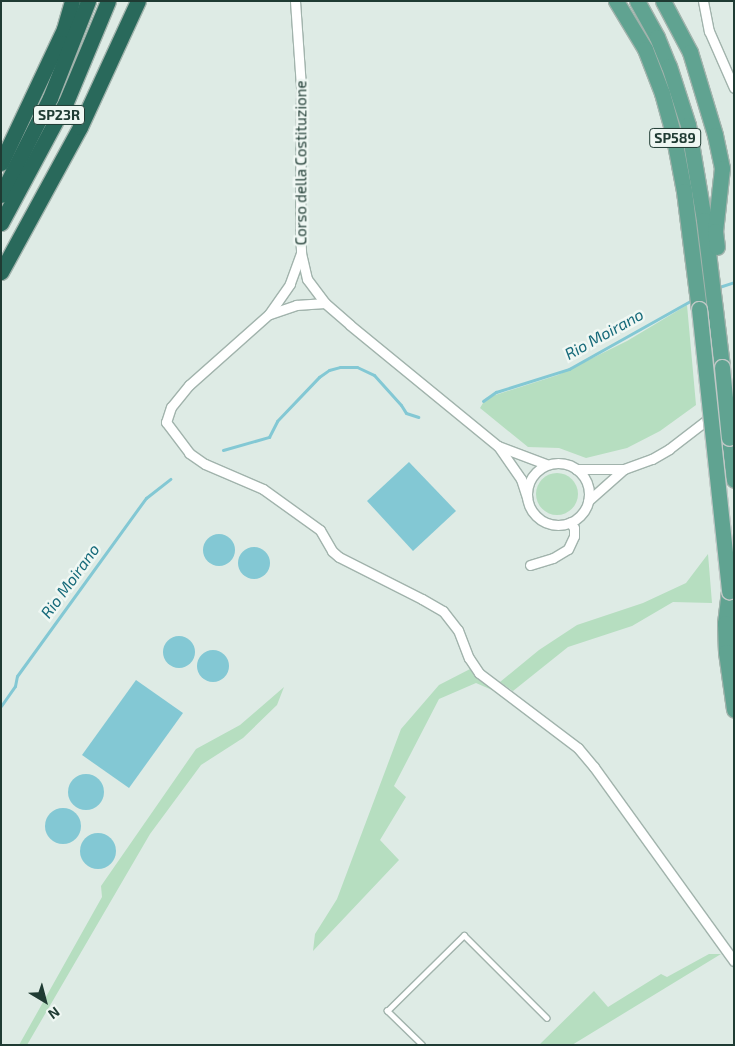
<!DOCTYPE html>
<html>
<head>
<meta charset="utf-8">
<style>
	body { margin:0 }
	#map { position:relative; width:735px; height:1046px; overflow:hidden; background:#deebe5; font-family:"Exo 2",sans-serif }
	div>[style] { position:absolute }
	.green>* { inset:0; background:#b6dec0 }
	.round { border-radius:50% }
	.water>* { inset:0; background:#83c8d4 }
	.stream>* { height:3px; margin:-1.5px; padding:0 1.5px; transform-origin:1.5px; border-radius:1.5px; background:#83c8d4 }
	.roads { filter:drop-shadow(1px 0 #a1b3ac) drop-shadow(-1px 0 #a1b3ac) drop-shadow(0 1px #a1b3ac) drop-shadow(0 -1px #a1b3ac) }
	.lane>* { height:4.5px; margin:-2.25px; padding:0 2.25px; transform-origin:2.25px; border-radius:2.25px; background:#fff }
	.street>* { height:9px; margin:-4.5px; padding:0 4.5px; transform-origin:4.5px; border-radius:4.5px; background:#fff }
	.street>.ring { margin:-4.5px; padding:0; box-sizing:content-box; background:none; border:9px solid #fff; border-radius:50% }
	.primary>* { height:15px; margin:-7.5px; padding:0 7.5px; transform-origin:7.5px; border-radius:7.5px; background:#60a391 }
	.highway>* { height:15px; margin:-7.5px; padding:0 7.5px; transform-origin:7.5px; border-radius:7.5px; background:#29695b }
	.bridges { filter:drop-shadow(1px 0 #c0c8c6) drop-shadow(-1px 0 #c0c8c6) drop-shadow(0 1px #c0c8c6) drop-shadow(0 -1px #c0c8c6) }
	.primary-bridge>* { height:15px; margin:-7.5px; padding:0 7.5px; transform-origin:7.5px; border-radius:7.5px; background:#60a391 }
	span { translate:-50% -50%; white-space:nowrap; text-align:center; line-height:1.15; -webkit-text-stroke:5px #eff7f3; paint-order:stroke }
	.shield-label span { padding:1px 4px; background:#eff7f3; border:1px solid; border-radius:4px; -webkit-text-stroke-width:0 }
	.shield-label { font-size:14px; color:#1f3b33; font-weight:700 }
	.street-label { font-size:15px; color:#1f3b33 }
	.water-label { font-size:16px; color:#166a7a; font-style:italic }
	.frame { position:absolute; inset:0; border:2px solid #1f3b33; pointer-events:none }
	.north { position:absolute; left:20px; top:976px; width:50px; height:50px; -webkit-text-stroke:4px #eff7f3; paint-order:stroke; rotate:143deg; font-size:14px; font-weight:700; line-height:20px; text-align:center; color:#1f3b33 }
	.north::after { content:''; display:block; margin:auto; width:18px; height:22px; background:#1f3b33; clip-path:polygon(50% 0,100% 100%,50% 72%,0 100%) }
</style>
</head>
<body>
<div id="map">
	<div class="green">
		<div style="clip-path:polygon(687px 305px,696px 405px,660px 431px,627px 448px,586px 458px,559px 448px,528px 447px,480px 408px,486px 398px,558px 375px,627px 341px)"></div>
		<div class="round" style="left:536px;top:473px;width:42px;height:42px"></div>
		<div style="clip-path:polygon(708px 554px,712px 603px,673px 602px,632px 626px,568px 647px,513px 691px,500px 682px,539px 650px,577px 625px,643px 603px,686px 583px)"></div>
		<div style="clip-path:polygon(472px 668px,499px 693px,476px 683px,439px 699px,394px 786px,406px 797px,380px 840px,399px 860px,313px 951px,315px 934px,337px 899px,401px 729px,439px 685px)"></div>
		<div style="clip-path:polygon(284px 687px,277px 705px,243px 738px,201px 765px,150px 834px,27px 1045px,19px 1045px,102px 897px,101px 886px,196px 749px,240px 725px)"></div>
		<div style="clip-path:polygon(709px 954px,721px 954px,572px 1045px,539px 1045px,594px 991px,608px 1007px,661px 974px,667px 977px)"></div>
	</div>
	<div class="water">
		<div style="clip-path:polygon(409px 462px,456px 511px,413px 551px,367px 501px)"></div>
		<div class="round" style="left:203px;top:534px;width:32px;height:32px"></div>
		<div class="round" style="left:238px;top:547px;width:32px;height:32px"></div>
		<div class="round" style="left:163px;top:636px;width:32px;height:32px"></div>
		<div class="round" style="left:197px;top:650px;width:32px;height:32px"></div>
		<div style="clip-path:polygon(136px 680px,183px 713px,129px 788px,82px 755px)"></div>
		<div class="round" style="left:68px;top:774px;width:36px;height:36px"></div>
		<div class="round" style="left:45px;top:808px;width:36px;height:36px"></div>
		<div class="round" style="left:80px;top:833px;width:36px;height:36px"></div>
	</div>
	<div class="stream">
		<div style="left:716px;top:288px;width:19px;rotate:-18deg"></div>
		<div style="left:483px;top:401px;width:16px;rotate:-35deg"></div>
		<div style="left:496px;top:392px;width:77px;rotate:-17.5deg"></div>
		<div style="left:569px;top:369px;width:141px;rotate:-29.3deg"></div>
		<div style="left:223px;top:450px;width:48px;rotate:-15.8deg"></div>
		<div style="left:269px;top:437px;width:18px;rotate:-63deg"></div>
		<div style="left:277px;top:421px;width:61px;rotate:-46.3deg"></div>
		<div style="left:319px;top:377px;width:12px;rotate:-35deg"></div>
		<div style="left:329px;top:370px;width:11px;rotate:-15deg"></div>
		<div style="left:340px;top:367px;width:17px"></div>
		<div style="left:357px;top:367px;width:19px;rotate:25deg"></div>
		<div style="left:374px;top:375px;width:40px;rotate:48deg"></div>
		<div style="left:401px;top:405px;width:9px;rotate:58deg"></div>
		<div style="left:406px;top:413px;width:13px;rotate:18deg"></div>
		<div style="left:1px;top:706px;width:24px;rotate:-55deg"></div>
		<div style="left:15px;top:686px;width:10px;rotate:-79deg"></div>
		<div style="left:17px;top:676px;width:220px;rotate:-54.1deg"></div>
		<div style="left:146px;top:498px;width:31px;rotate:-38deg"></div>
	</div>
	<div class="roads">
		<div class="lane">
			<div style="left:422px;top:1045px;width:49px;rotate:-135.8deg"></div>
			<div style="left:387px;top:1011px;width:108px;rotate:-44.6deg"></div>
			<div style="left:464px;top:935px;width:117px;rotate:45deg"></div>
		</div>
		<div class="street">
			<div style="left:295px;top:1px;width:86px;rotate:86deg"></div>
			<div style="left:301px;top:87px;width:144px;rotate:90.4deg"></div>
			<div style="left:300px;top:231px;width:22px;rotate:87deg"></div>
			<div style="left:301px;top:253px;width:27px;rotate:77deg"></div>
			<div style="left:307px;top:279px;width:30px;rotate:53deg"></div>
			<div style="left:325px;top:303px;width:33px;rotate:41deg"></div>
			<div style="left:350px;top:325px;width:191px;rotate:39.3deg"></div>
			<div style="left:498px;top:446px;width:40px;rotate:55.1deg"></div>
			<div style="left:521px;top:479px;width:20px;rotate:72deg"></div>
			<div style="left:703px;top:1px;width:31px;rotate:79deg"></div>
			<div style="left:709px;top:31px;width:62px;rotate:66.3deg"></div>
			<div style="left:301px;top:253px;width:33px;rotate:110deg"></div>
			<div style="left:290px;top:284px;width:37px;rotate:125deg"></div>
			<div style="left:269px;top:314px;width:107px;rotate:138.4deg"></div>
			<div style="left:189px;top:385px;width:28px;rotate:129deg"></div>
			<div style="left:171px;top:407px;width:16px;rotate:108deg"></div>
			<div style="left:166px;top:422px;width:39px;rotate:53deg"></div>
			<div style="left:189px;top:453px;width:19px;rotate:35deg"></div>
			<div style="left:205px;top:464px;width:63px;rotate:23.3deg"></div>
			<div style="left:263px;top:489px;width:70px;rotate:35.7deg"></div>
			<div style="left:320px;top:530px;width:24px;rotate:60deg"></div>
			<div style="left:332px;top:551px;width:9px;rotate:41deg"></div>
			<div style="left:339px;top:557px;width:93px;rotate:26.8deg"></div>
			<div style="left:422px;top:599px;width:24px;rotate:30deg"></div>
			<div style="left:443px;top:611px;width:24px;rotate:52deg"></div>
			<div style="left:458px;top:630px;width:30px;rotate:69deg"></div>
			<div style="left:469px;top:658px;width:18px;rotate:56deg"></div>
			<div style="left:479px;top:673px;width:124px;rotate:37.1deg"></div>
			<div style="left:578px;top:748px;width:25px;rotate:50deg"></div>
			<div style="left:594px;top:767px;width:239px;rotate:54.2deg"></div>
			<div style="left:270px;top:314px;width:28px;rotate:-19deg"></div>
			<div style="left:296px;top:305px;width:29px;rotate:-4deg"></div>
			<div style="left:498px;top:446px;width:51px;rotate:20.6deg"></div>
			<div class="ring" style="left:527px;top:463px;width:53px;height:53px"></div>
			<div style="left:576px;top:469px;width:48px"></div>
			<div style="left:588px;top:501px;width:48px;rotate:-41.6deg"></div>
			<div style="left:624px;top:469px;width:30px;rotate:-20deg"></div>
			<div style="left:652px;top:459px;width:20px;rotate:-30deg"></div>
			<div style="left:669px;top:449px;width:82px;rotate:-37.6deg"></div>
			<div style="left:530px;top:565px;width:24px;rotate:-17deg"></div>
			<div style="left:553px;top:558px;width:17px;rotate:-31deg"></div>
			<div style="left:568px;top:549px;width:14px;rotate:-65deg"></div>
			<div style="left:574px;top:536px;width:8px;rotate:-90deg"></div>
			<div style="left:574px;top:528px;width:7px;rotate:-124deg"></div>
		</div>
		<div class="primary">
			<div style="left:616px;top:1px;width:56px;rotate:58.9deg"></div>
			<div style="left:645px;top:49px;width:47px;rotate:68.9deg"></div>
			<div style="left:662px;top:93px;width:41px;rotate:74.6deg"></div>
			<div style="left:673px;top:133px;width:59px;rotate:79.3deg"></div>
			<div style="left:684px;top:191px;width:119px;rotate:82.8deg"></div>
			<div style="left:637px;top:1px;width:41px;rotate:60.9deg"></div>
			<div style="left:657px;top:37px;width:31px;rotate:68deg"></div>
			<div style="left:669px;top:66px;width:62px;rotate:72.1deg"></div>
			<div style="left:688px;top:125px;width:96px;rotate:80.4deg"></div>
			<div style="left:704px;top:220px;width:148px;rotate:83deg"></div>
			<div style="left:663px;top:1px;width:58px;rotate:62.1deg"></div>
			<div style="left:690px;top:52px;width:87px;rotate:73.2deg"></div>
			<div style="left:715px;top:135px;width:34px;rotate:78deg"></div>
			<div style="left:722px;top:168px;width:63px;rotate:96.3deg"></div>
			<div style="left:715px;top:231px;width:16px;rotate:83deg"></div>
			<div style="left:729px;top:438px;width:42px;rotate:83.2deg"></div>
			<div style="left:729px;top:591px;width:32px;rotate:97deg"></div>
			<div style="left:725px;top:623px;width:29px;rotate:88deg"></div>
			<div style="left:726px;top:652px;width:58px;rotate:82deg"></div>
		</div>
		<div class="highway">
			<div style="left:1px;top:163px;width:148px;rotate:-64.8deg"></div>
			<div style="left:64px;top:29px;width:29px;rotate:-74deg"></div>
			<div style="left:1px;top:195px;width:109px;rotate:-63.2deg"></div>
			<div style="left:50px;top:98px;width:104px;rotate:-68.6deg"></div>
			<div style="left:1px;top:223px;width:137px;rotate:-61.8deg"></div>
			<div style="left:66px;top:102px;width:109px;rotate:-67.4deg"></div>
			<div style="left:1px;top:272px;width:165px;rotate:-61.4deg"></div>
			<div style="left:80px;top:127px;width:139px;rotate:-65.3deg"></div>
		</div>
	</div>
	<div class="bridges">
		<div class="primary-bridge">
			<div style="left:699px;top:309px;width:284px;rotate:83.9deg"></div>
			<div style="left:722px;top:367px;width:71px;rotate:84.4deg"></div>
		</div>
	</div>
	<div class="shield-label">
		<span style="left:59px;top:115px">SP23R</span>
		<span style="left:675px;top:138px">SP589</span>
	</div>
	<div class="street-label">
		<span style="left:301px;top:163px;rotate:-90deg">Corso della Costituzione</span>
	</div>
	<div class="water-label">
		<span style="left:604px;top:334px;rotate:-29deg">Rio Moirano</span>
		<span style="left:70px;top:581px;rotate:-54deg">Rio Moirano</span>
	</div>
	<div class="frame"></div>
	<div class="north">N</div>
</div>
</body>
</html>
